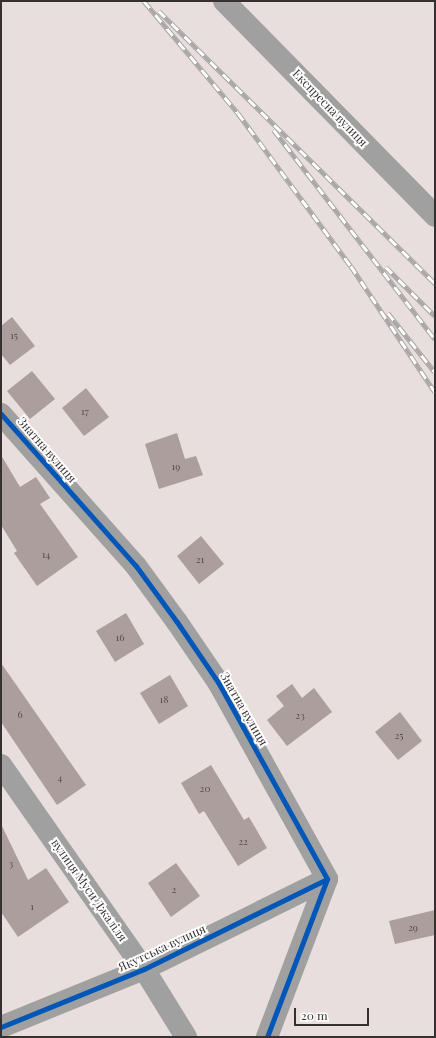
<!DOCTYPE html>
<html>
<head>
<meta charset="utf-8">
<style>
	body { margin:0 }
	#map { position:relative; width:436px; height:1038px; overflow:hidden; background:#e7dedd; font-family:"Playfair Display",serif }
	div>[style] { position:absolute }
	.building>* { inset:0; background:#ac9e9d }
	.minor>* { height:22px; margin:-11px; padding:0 11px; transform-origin:11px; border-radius:11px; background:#a1a0a1 }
	.rail>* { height:4.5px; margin-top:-2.25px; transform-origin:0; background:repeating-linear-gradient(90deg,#fff 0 9px,#aba7a7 0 18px); box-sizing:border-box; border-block:1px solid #aba7a7 }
	.cycleway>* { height:5px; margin:-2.5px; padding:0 2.5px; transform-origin:2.5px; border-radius:2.5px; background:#0057b8 }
	span { translate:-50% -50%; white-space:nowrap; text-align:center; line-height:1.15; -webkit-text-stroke:4px #fff; paint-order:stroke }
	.number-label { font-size:10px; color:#544c4b }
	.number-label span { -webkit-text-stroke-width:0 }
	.street-label { font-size:12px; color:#373030 }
	.frame { position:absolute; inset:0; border:2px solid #373030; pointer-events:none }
	.scale { position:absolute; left:294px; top:1008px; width:75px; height:18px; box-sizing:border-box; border:2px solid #373030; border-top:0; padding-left:5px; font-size:12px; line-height:14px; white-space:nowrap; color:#373030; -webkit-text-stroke:3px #fff; paint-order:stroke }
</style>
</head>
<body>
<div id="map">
	<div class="building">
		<div style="clip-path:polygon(12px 317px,35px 346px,10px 365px,1px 354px,1px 326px)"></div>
		<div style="clip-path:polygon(32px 371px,55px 399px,30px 419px,7px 391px)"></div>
		<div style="clip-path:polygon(86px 388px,109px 417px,84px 436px,62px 408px)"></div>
		<div style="clip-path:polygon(177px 433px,185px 459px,196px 456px,203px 475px,159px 489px,145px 444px)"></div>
		<div style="clip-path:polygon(1px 455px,20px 487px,36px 477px,50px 498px,40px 504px,78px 557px,37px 586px,14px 553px,17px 551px,1px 525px)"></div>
		<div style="clip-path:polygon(201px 536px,224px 564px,199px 584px,177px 556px)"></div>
		<div style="clip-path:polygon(126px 613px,144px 644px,115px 662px,96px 631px)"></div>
		<div style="clip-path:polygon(1px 663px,86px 785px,57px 805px,1px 722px)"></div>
		<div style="clip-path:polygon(170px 675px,188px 706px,159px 724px,140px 693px)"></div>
		<div style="clip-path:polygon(292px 684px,302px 698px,314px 688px,332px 712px,287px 746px,267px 720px,284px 706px,276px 696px)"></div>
		<div style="clip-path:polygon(400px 712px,422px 741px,398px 760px,375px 732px)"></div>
		<div style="clip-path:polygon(211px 765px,244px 820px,249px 817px,267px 848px,238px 866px,204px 811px,199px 814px,181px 783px)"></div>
		<div style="clip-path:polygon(1px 824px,28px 880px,46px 868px,69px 902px,18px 937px,1px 912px)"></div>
		<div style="clip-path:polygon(176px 863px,200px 896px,171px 917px,148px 883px)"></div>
		<div style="clip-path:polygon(435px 910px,435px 935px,395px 944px,389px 921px)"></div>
	</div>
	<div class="minor">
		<div style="left:224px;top:1px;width:301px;rotate:45.5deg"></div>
		<div style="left:1px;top:414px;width:203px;rotate:48.4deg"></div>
		<div style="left:136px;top:566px;width:69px;rotate:53.8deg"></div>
		<div style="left:177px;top:622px;width:73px;rotate:55.7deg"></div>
		<div style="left:218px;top:682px;width:225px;rotate:61deg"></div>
		<div style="left:327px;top:879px;width:169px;rotate:110.8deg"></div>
		<div style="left:1px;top:765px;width:249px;rotate:55deg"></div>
		<div style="left:144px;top:969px;width:80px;rotate:58.3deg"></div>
		<div style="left:1px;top:1027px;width:154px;rotate:-22.1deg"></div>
		<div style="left:144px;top:969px;width:204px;rotate:-26.2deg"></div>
	</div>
	<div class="rail">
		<div style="left:144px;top:1px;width:146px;rotate:50deg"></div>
		<div style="left:238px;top:113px;width:190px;rotate:53.6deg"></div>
		<div style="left:351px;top:266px;width:151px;rotate:56.3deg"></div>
		<div style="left:159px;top:11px;width:388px;rotate:44.6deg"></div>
		<div style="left:274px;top:130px;width:264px;rotate:52.4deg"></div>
		<div style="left:386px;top:267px;width:69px;rotate:45deg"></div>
		<div style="left:388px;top:313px;width:75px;rotate:51.5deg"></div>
	</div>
	<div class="cycleway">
		<div style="left:1px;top:414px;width:203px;rotate:48.4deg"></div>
		<div style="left:136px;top:566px;width:69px;rotate:53.8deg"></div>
		<div style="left:177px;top:622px;width:73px;rotate:55.7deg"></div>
		<div style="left:218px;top:682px;width:225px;rotate:61deg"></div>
		<div style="left:327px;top:879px;width:169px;rotate:110.8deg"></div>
		<div style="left:1px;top:1027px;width:154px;rotate:-22.1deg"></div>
		<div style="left:144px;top:969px;width:204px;rotate:-26.2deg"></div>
	</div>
	<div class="number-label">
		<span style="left:14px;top:336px">15</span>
		<span style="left:85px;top:412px">17</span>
		<span style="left:176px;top:467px">19</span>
		<span style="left:46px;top:555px">14</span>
		<span style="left:200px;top:560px">21</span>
		<span style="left:120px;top:638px">16</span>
		<span style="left:164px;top:700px">18</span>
		<span style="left:20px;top:715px">6</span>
		<span style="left:300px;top:716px">23</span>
		<span style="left:399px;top:736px">25</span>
		<span style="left:60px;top:778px">4</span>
		<span style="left:205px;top:789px">20</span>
		<span style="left:243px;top:842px">22</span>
		<span style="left:11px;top:864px">3</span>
		<span style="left:174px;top:890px">2</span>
		<span style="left:32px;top:907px">1</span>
		<span style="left:413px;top:928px">29</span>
	</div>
	<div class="street-label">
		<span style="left:330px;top:108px;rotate:46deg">Експресна вулиця</span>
		<span style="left:47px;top:450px;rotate:49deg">Знатна вулиця</span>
		<span style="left:244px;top:709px;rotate:60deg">Знатна вулиця</span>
		<span style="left:89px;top:890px;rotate:55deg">вулиця Муси Джаліля</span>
		<span style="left:162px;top:948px;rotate:-25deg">Якутська вулиця</span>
	</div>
	<div class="frame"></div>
	<div class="scale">20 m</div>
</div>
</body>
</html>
